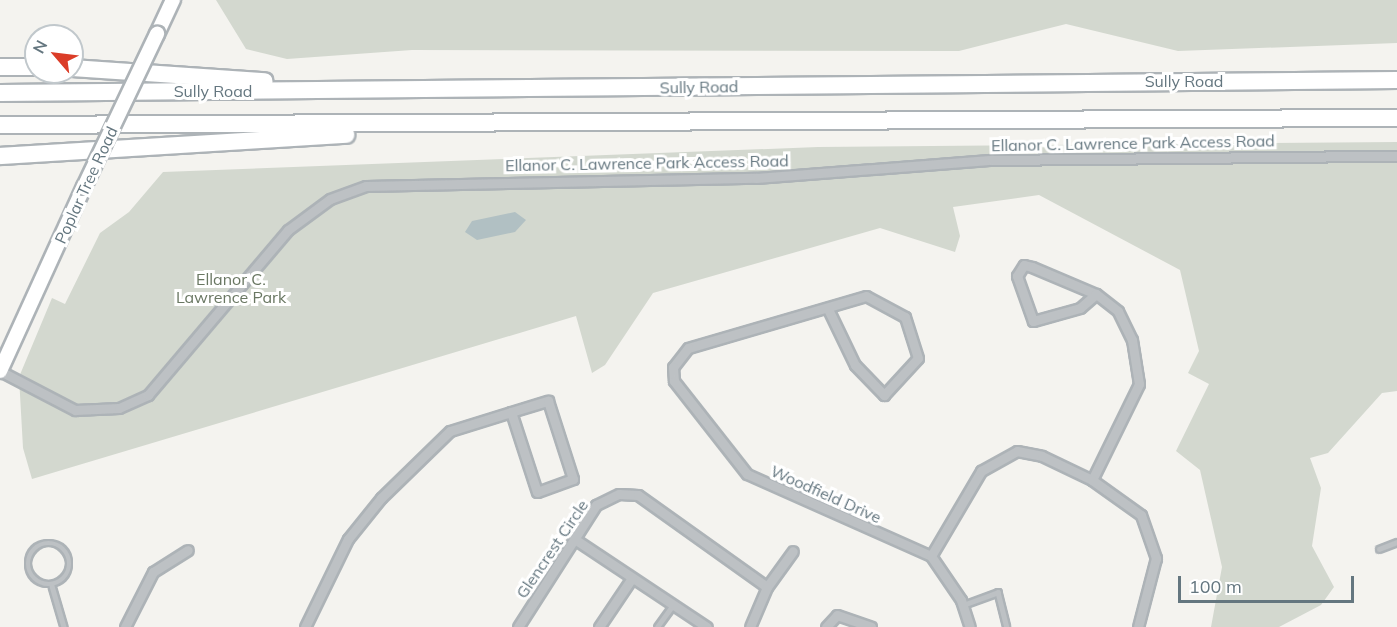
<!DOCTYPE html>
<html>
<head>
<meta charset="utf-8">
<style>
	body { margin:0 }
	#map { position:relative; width:1397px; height:627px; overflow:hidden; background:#f4f3ef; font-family:Mulish,sans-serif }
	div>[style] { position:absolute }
	.green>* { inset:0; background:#d3d8cf }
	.water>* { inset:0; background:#b1c0c3 }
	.roads { filter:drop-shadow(2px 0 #adb3b7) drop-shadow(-2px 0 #adb3b7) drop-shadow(0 2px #adb3b7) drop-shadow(0 -2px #adb3b7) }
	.lane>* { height:4.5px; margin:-2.25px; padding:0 2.25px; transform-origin:2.25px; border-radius:2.25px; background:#bdc1c4 }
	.lane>.ring { margin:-2.25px; padding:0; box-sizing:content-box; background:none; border:4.5px solid #bdc1c4; border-radius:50% }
	.street>* { height:9px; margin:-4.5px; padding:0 4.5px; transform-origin:4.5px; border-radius:4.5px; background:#bdc1c4 }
	.secondary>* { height:14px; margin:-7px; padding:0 7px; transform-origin:7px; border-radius:7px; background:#fff }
	.highway>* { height:16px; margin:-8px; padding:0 8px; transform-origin:8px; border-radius:8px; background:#fff }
	.bridges { filter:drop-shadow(2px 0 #adb3b7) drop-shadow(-2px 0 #adb3b7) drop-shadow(0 2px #adb3b7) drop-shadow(0 -2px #adb3b7) }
	.secondary-bridge>* { height:14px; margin:-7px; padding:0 7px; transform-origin:7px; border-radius:7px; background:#fff }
	span { translate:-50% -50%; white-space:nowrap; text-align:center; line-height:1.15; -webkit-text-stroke:6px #fff; paint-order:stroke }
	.street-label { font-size:16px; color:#64767f }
	.park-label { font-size:16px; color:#697762 }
	.north { position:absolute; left:24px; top:24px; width:60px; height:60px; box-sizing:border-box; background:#fff; border:2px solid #c1c8cc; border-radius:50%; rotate:298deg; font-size:16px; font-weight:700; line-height:24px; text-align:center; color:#64767f }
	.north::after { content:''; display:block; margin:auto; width:21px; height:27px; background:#db3d28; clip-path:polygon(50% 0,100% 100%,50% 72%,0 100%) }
	.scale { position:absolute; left:1178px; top:576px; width:176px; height:27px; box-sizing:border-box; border:3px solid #64767f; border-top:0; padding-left:8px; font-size:18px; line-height:21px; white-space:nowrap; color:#64767f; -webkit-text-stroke:4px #fff; paint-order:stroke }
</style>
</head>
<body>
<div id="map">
	<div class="green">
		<div style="clip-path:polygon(216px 0,1397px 0,1397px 43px,1178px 51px,1066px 24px,959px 51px,412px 50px,287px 59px,246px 49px)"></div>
		<div style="clip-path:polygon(1397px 142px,1397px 391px,1382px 393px,1328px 453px,1310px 458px,1321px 488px,1312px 546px,1334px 587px,1321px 605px,1279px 627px,1211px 627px,1222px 567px,1200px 470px,1176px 451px,1209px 384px,1188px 373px,1199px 351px,1180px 270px,1039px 195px,953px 207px,960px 236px,955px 252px,880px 228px,653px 293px,605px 365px,592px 373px,576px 316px,32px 479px,23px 448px,19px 377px,52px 298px,65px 304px,100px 233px,129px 212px,163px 172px,818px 147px)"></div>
	</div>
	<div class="water">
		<div style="clip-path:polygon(515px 212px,526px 220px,515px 232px,477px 240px,465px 232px,472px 221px)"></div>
	</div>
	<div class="roads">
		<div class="lane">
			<div class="ring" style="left:28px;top:543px;width:37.5px;height:37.5px"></div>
			<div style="left:1379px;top:549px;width:19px;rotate:-21deg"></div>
			<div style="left:52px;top:586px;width:43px;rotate:73.7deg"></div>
			<div style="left:963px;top:605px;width:37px;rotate:-20deg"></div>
			<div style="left:998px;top:592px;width:36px;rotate:76deg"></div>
			<div style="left:657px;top:627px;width:26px;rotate:-54deg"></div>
		</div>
		<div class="street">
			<div style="left:1024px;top:265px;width:8px;rotate:14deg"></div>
			<div style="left:1032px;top:267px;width:69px;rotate:22.9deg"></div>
			<div style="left:1096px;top:294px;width:21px;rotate:139deg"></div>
			<div style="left:1080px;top:308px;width:49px;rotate:164.5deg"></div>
			<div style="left:1033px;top:321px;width:48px;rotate:-109.6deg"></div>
			<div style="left:1017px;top:276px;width:13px;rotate:-58deg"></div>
			<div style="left:828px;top:309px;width:62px;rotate:64.3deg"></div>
			<div style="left:855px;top:365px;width:42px;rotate:46deg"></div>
			<div style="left:884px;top:395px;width:50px;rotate:-47.4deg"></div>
			<div style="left:918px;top:358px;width:43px;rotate:-107.6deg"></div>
			<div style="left:905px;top:317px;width:44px;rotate:-151.7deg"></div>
			<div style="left:866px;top:296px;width:185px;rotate:163.7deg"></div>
			<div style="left:688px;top:348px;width:24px;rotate:128deg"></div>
			<div style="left:673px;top:367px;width:14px;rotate:86deg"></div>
			<div style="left:674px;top:381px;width:118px;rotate:51.9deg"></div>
			<div style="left:747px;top:474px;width:201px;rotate:24deg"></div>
			<div style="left:931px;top:556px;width:53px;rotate:55.7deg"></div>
			<div style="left:961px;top:600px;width:28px;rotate:72deg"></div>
			<div style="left:0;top:371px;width:85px;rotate:27.5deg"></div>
			<div style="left:75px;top:410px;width:44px;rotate:-2.6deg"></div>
			<div style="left:119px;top:408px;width:32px;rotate:-24deg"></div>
			<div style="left:148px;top:395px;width:216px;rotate:-49.7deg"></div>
			<div style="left:288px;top:230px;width:52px;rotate:-36.4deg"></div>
			<div style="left:330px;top:199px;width:38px;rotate:-20deg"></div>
			<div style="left:366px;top:186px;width:390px;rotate:-1.2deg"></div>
			<div style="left:756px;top:178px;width:237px;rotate:-4.4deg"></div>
			<div style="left:992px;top:160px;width:405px;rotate:-0.6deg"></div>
			<div style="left:1092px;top:480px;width:107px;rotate:-63.9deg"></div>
			<div style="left:1139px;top:384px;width:45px;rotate:-99deg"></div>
			<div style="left:1132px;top:340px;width:32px;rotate:-116deg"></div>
			<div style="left:1118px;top:311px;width:28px;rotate:-142deg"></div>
			<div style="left:576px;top:540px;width:157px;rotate:33.6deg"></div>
			<div style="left:931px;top:556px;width:99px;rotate:-59.5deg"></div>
			<div style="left:981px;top:471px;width:41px;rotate:-29.1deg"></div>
			<div style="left:1017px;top:451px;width:25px;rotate:11deg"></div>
			<div style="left:1042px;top:456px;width:55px;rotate:25.6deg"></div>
			<div style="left:1092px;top:480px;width:60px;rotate:35.5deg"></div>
			<div style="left:1141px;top:515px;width:46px;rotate:70.8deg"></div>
			<div style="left:1156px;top:558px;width:71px;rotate:104.6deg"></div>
			<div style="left:767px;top:587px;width:44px;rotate:-54.2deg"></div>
			<div style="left:125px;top:627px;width:62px;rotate:-63deg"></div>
			<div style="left:153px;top:572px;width:41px;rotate:-32.2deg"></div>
			<div style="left:305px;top:627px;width:98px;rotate:-64deg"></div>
			<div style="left:348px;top:539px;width:53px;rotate:-51.2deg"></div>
			<div style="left:381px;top:498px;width:96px;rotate:-44.2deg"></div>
			<div style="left:450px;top:431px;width:64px;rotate:-17.3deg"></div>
			<div style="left:511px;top:412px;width:39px;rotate:-17deg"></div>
			<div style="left:548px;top:401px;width:82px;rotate:72.2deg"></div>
			<div style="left:573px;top:479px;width:38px;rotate:160deg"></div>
			<div style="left:537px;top:492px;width:84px;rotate:-108deg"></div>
			<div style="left:518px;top:627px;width:145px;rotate:-57.4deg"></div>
			<div style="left:596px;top:505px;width:25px;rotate:-26deg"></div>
			<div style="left:619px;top:494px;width:19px;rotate:3deg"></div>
			<div style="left:638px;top:495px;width:158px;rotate:35.5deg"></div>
			<div style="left:767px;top:587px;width:43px;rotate:113deg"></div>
			<div style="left:599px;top:627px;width:59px;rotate:-56deg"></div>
			<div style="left:826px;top:627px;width:16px;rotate:-47deg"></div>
			<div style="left:837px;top:615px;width:36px;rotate:19deg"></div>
		</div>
		<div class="secondary">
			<div style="left:157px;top:34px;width:38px;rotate:-65deg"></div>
			<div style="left:0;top:371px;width:202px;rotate:-65.5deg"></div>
		</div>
		<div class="highway">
			<div style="left:0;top:67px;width:36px"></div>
			<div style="left:72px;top:68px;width:193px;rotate:3.9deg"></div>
			<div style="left:0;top:93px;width:1397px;rotate:-0.53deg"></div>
			<div style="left:0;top:125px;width:1397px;rotate:-0.29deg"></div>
			<div style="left:0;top:156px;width:347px;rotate:-3.5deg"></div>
		</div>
	</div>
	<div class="bridges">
		<div class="secondary-bridge">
			<div style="left:84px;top:187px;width:170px;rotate:-64.5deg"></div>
		</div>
	</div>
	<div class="street-label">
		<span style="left:1184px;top:81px">Sully Road</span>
		<span style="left:699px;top:87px;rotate:-1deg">Sully Road</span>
		<span style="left:213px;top:91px">Sully Road</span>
		<span style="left:1133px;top:143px;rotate:-1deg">Ellanor C. Lawrence Park Access Road</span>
		<span style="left:647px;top:163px;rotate:-1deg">Ellanor C. Lawrence Park Access Road</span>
		<span style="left:86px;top:185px;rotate:-65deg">Poplar Tree Road</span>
		<span style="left:826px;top:494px;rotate:24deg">Woodfield Drive</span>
		<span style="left:552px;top:549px;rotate:-56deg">Glencrest Circle</span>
	</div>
	<div class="park-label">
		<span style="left:231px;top:288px">Ellanor C.<br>Lawrence Park</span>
	</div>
	<div class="north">N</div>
	<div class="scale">100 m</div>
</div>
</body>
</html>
